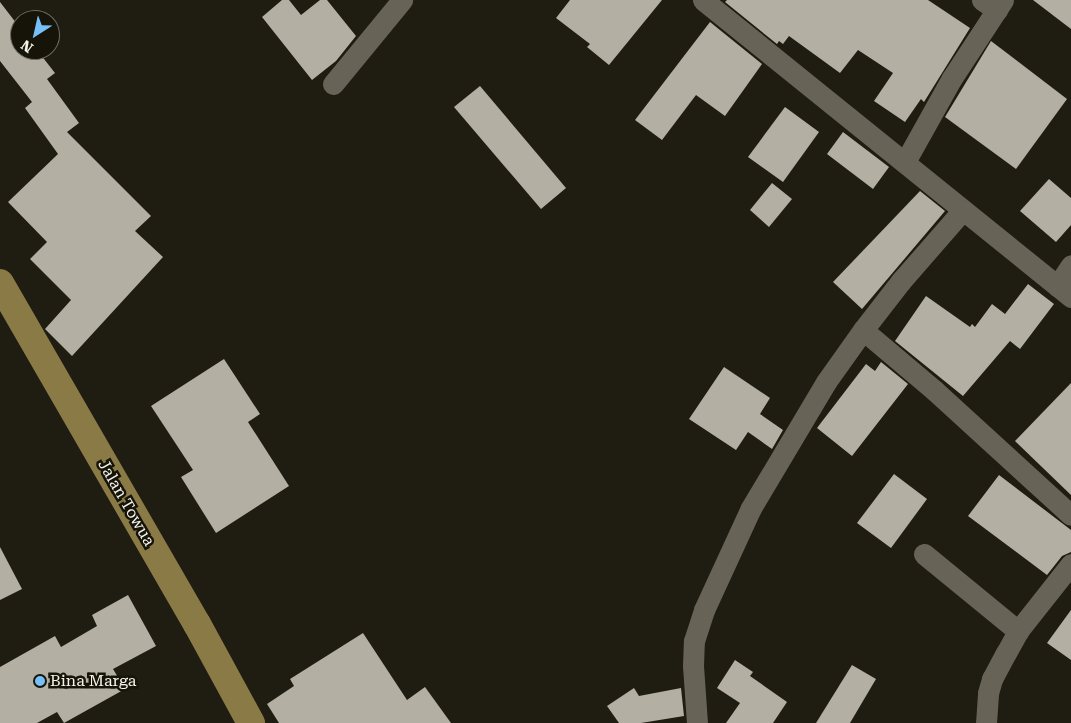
<!DOCTYPE html>
<html>
<head>
<meta charset="utf-8">
<style>
	body { margin:0 }
	#map { position:relative; width:1071px; height:723px; overflow:hidden; background:#1f1c12; font-family:"Roboto Serif",serif }
	div>[style] { position:absolute }
	.building>* { inset:0; background:#b3afa2 }
	.street>* { height:21px; margin:-10.5px; padding:0 10.5px; transform-origin:10.5px; border-radius:10.5px; background:#676357 }
	.primary>* { height:28px; margin:-14px; padding:0 14px; transform-origin:14px; border-radius:14px; background:#8a7a46 }
	.dots>* { width:14px; height:14px; translate:-50% -50%; box-sizing:border-box; border:2px solid #161309; border-radius:50% }
	span { translate:-50% -50%; white-space:nowrap; text-align:center; line-height:1.15; -webkit-text-stroke:5px #161309; paint-order:stroke }
	.street-label { font-size:16px; color:#f4f2eb }
	.poi-label { font-size:16px; color:#f4f2eb }
	.left { translate:0 -50%; text-align:left }
	.north { position:absolute; left:10px; top:10px; width:50px; height:50px; box-sizing:border-box; background:#161309; border:1px solid #6f6c63; border-radius:50%; rotate:215deg; font-size:14px; font-weight:700; line-height:20px; text-align:center; color:#f4f2eb }
	.north::after { content:''; display:block; margin:auto; width:18px; height:22px; background:#76c0f7; clip-path:polygon(50% 0,100% 100%,50% 72%,0 100%) }
</style>
</head>
<body>
<div id="map">
	<div class="building">
		<div style="clip-path:polygon(282px 0,289px 0,301px 15px,320px 0,327px 0,356px 36px,336px 61px,312px 80px,262px 17px)"></div>
		<div style="clip-path:polygon(570px 0,662px 0,609px 65px,587px 47px,590px 44px,556px 18px)"></div>
		<div style="clip-path:polygon(727px 0,928px 0,970px 28px,924px 102px,921px 99px,905px 122px,874px 101px,893px 73px,858px 50px,840px 73px,789px 36px,783px 44px,779px 41px,777px 44px,725px 2px)"></div>
		<div style="clip-path:polygon(1033px 0,1071px 0,1071px 29px)"></div>
		<div style="clip-path:polygon(0 2px,20px 28px,20px 50px,37px 50px,55px 73px,47px 79px,79px 123px,67px 132px,151px 216px,135px 231px,163px 257px,72px 356px,45px 329px,71px 300px,30px 259px,47px 242px,8px 202px,58px 154px,25px 108px,32px 102px,0 61px)"></div>
		<div style="clip-path:polygon(710px 22px,762px 64px,725px 116px,696px 95px,662px 140px,635px 120px)"></div>
		<div style="clip-path:polygon(991px 41px,1067px 99px,1016px 169px,945px 117px)"></div>
		<div style="clip-path:polygon(480px 86px,566px 188px,541px 209px,454px 107px)"></div>
		<div style="clip-path:polygon(785px 107px,819px 132px,783px 182px,748px 157px)"></div>
		<div style="clip-path:polygon(843px 132px,889px 167px,873px 189px,827px 154px)"></div>
		<div style="clip-path:polygon(1049px 179px,1071px 198px,1071px 225px,1056px 242px,1020px 211px)"></div>
		<div style="clip-path:polygon(772px 183px,792px 199px,769px 227px,750px 210px)"></div>
		<div style="clip-path:polygon(920px 191px,945px 211px,862px 309px,833px 282px)"></div>
		<div style="clip-path:polygon(1028px 284px,1054px 304px,1020px 349px,1010px 341px,963px 396px,895px 341px,926px 296px,970px 327px,972px 324px,975px 327px,992px 304px,1005px 314px)"></div>
		<div style="clip-path:polygon(224px 359px,260px 414px,248px 422px,289px 486px,216px 533px,181px 477px,193px 470px,151px 406px)"></div>
		<div style="clip-path:polygon(881px 362px,908px 384px,852px 456px,817px 428px,866px 364px,875px 371px)"></div>
		<div style="clip-path:polygon(724px 367px,770px 398px,760px 414px,783px 430px,772px 449px,748px 432px,736px 450px,689px 419px)"></div>
		<div style="clip-path:polygon(1071px 383px,1071px 495px,1015px 441px)"></div>
		<div style="clip-path:polygon(894px 474px,927px 499px,891px 548px,857px 523px)"></div>
		<div style="clip-path:polygon(999px 475px,1071px 530px,1071px 552px,1062px 556px,1047px 575px,968px 516px)"></div>
		<div style="clip-path:polygon(0 547px,22px 589px,0 600px)"></div>
		<div style="clip-path:polygon(128px 595px,156px 646px,113px 669px,125px 689px,64px 723px,57px 712px,37px 723px,0 723px,0 667px,55px 636px,61px 647px,97px 626px,92px 615px)"></div>
		<div style="clip-path:polygon(1071px 610px,1071px 660px,1047px 643px)"></div>
		<div style="clip-path:polygon(363px 633px,407px 700px,425px 687px,451px 723px,279px 723px,267px 704px,294px 686px,290px 679px)"></div>
		<div style="clip-path:polygon(735px 660px,753px 672px,750px 676px,787px 702px,773px 723px,726px 723px,740px 703px,717px 688px)"></div>
		<div style="clip-path:polygon(852px 665px,876px 679px,850px 723px,816px 723px)"></div>
		<div style="clip-path:polygon(634px 688px,639px 696px,681px 688px,684px 716px,641px 723px,619px 723px,607px 706px)"></div>
	</div>
	<div class="street">
		<div style="left:703px;top:0;width:473px;rotate:38.9deg"></div>
		<div style="left:982px;top:0;width:18px;rotate:34deg"></div>
		<div style="left:333px;top:84px;width:109px;rotate:-50.6deg"></div>
		<div style="left:905px;top:162px;width:96px;rotate:-60.8deg"></div>
		<div style="left:952px;top:78px;width:93px;rotate:-56.8deg"></div>
		<div style="left:1057px;top:286px;width:25px;rotate:-56deg"></div>
		<div style="left:863px;top:330px;width:93px;rotate:40.2deg"></div>
		<div style="left:934px;top:390px;width:185px;rotate:42.4deg"></div>
		<div style="left:924px;top:554px;width:122px;rotate:39.3deg"></div>
		<div style="left:697px;top:723px;width:57px;rotate:-94deg"></div>
		<div style="left:693px;top:666px;width:25px;rotate:-88deg"></div>
		<div style="left:694px;top:641px;width:33px;rotate:-72deg"></div>
		<div style="left:704px;top:610px;width:112px;rotate:-65.3deg"></div>
		<div style="left:751px;top:508px;width:147px;rotate:-59.2deg"></div>
		<div style="left:826px;top:382px;width:64px;rotate:-54.6deg"></div>
		<div style="left:863px;top:330px;width:62px;rotate:-52.2deg"></div>
		<div style="left:901px;top:281px;width:94px;rotate:-48.9deg"></div>
		<div style="left:986px;top:723px;width:30px;rotate:-86deg"></div>
		<div style="left:988px;top:693px;width:15px;rotate:-74deg"></div>
		<div style="left:992px;top:679px;width:30px;rotate:-62deg"></div>
		<div style="left:1006px;top:653px;width:25px;rotate:-61deg"></div>
		<div style="left:1018px;top:631px;width:85px;rotate:-51.7deg"></div>
	</div>
	<div class="primary">
		<div style="left:0;top:283px;width:394px;rotate:60deg"></div>
		<div style="left:197px;top:624px;width:113px;rotate:61.4deg"></div>
	</div>
	<div class="dots">
		<div style="left:40px;top:681px;background:#76c0f7"></div>
	</div>
	<div class="street-label">
		<span style="left:126px;top:503px;rotate:60deg">Jalan Towua</span>
	</div>
	<div class="poi-label">
		<span class="left" style="left:50px;top:681px">Bina Marga</span>
	</div>
	<div class="north">N</div>
</div>
</body>
</html>
